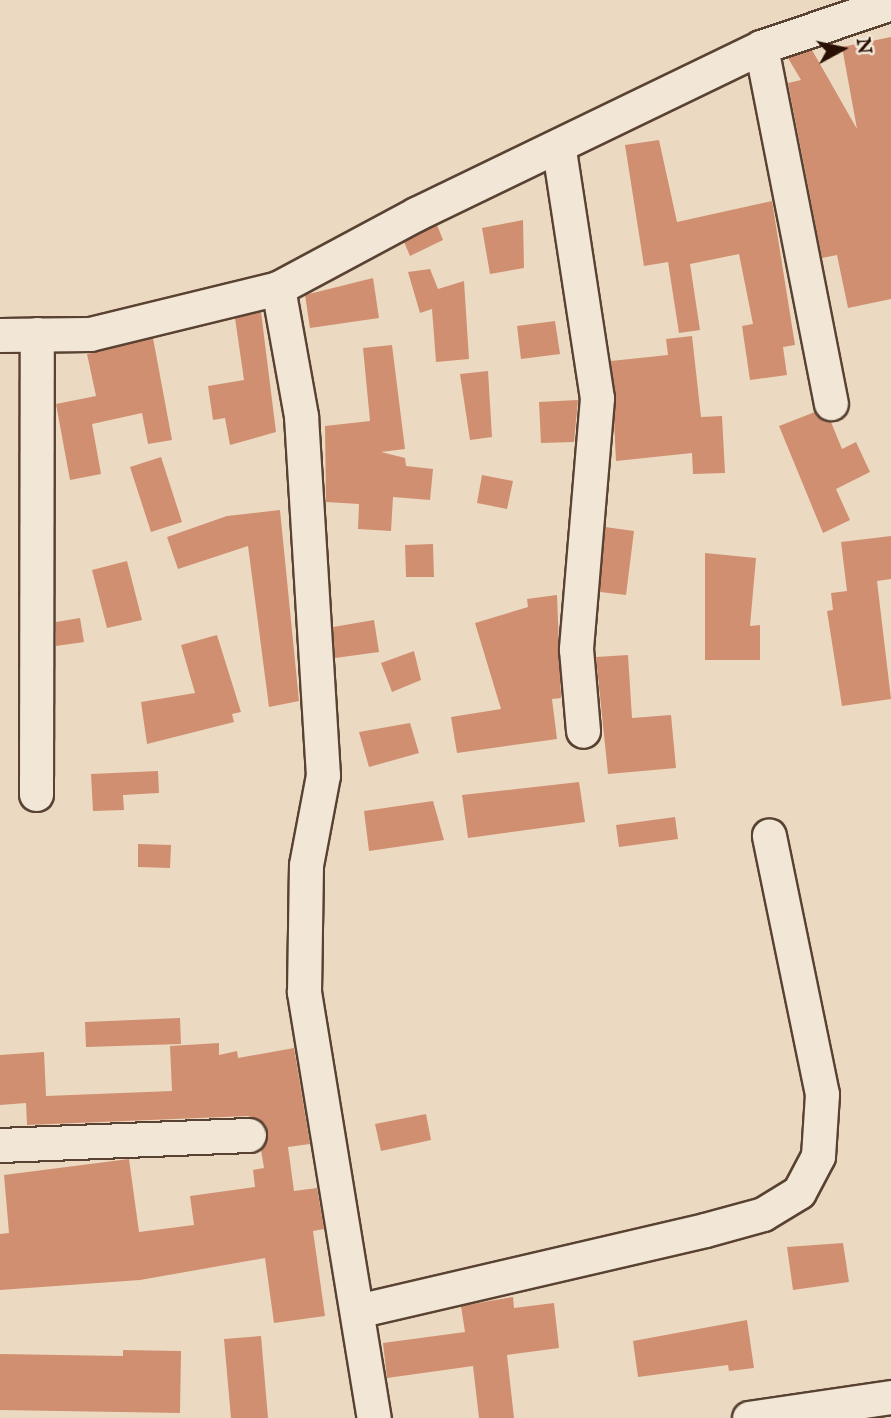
<!DOCTYPE html>
<html>
<head>
<meta charset="utf-8">
<style>
	body { margin:0 }
	#map { position:relative; width:891px; height:1418px; overflow:hidden; background:#ebdac1; font-family:"IM FELL English",serif }
	div>[style] { position:absolute }
	.building>* { inset:0; background:#d08f71 }
	.roads { filter:drop-shadow(2px 0 #5a4233) drop-shadow(-2px 0 #5a4233) drop-shadow(0 2px #5a4233) drop-shadow(0 -2px #5a4233) }
	.street>* { height:33px; margin:-16.5px; padding:0 16.5px; transform-origin:16.5px; border-radius:16.5px; background:#f2e7d7 }
	span { translate:-50% -50%; white-space:nowrap; text-align:center; line-height:1.15; -webkit-text-stroke:5px #f2e7d7; paint-order:stroke }
	.north { position:absolute; left:807px; top:14px; width:70px; height:70px; -webkit-text-stroke:5px #f2e7d7; paint-order:stroke; rotate:82deg; font-size:19px; font-weight:700; line-height:28px; text-align:center; color:#2a0f04 }
	.north::after { content:''; display:block; margin:auto; width:24px; height:32px; background:#2a0f04; clip-path:polygon(50% 0,100% 100%,50% 72%,0 100%) }
</style>
</head>
<body>
<div id="map">
	<div class="building">
		<div style="clip-path:polygon(891px 37px,891px 299px,848px 308px,837px 255px,822px 258px,788px 83px,801px 80px,788px 58px,812px 50px,857px 129px,842px 47px)"></div>
		<div style="clip-path:polygon(659px 140px,677px 222px,772px 201px,795px 345px,783px 347px,787px 375px,750px 380px,742px 326px,753px 324px,739px 254px,690px 264px,700px 330px,679px 333px,668px 262px,644px 266px,625px 145px)"></div>
		<div style="clip-path:polygon(523px 220px,524px 268px,490px 274px,482px 228px)"></div>
		<div style="clip-path:polygon(437px 225px,443px 240px,410px 256px,404px 242px)"></div>
		<div style="clip-path:polygon(430px 269px,438px 289px,464px 281px,469px 359px,436px 362px,432px 309px,420px 313px,408px 272px)"></div>
		<div style="clip-path:polygon(373px 278px,379px 318px,310px 328px,305px 295px)"></div>
		<div style="clip-path:polygon(261px 312px,276px 432px,230px 445px,225px 418px,213px 420px,208px 386px,244px 380px,235px 318px)"></div>
		<div style="clip-path:polygon(555px 321px,560px 354px,521px 359px,517px 326px)"></div>
		<div style="clip-path:polygon(692px 336px,701px 417px,722px 416px,725px 473px,693px 474px,692px 453px,616px 461px,611px 361px,668px 355px,666px 339px)"></div>
		<div style="clip-path:polygon(153px 338px,172px 440px,148px 444px,142px 413px,92px 424px,101px 474px,70px 480px,56px 404px,96px 396px,87px 354px)"></div>
		<div style="clip-path:polygon(392px 345px,405px 449px,381px 452px,405px 458px,406px 466px,433px 469px,430px 500px,393px 497px,391px 531px,358px 529px,359px 504px,326px 502px,325px 426px,370px 421px,363px 348px)"></div>
		<div style="clip-path:polygon(488px 371px,492px 437px,470px 440px,460px 374px)"></div>
		<div style="clip-path:polygon(578px 400px,574px 442px,541px 443px,539px 402px)"></div>
		<div style="clip-path:polygon(815px 412px,831px 422px,842px 449px,856px 442px,870px 472px,836px 489px,850px 520px,823px 533px,779px 426px)"></div>
		<div style="clip-path:polygon(161px 457px,182px 522px,151px 532px,130px 467px)"></div>
		<div style="clip-path:polygon(482px 475px,513px 481px,507px 509px,477px 503px)"></div>
		<div style="clip-path:polygon(280px 510px,299px 701px,269px 707px,248px 546px,178px 569px,167px 537px,227px 516px)"></div>
		<div style="clip-path:polygon(605px 527px,634px 531px,626px 595px,600px 592px)"></div>
		<div style="clip-path:polygon(891px 536px,891px 579px,877px 581px,891px 699px,842px 706px,827px 611px,833px 610px,831px 593px,847px 591px,841px 542px)"></div>
		<div style="clip-path:polygon(433px 544px,434px 577px,406px 577px,405px 545px)"></div>
		<div style="clip-path:polygon(705px 553px,756px 558px,750px 626px,760px 625px,760px 660px,705px 660px)"></div>
		<div style="clip-path:polygon(127px 561px,142px 620px,107px 628px,92px 570px)"></div>
		<div style="clip-path:polygon(557px 595px,561px 698px,552px 699px,557px 739px,457px 753px,451px 717px,501px 709px,475px 623px,528px 607px,527px 599px)"></div>
		<div style="clip-path:polygon(80px 618px,84px 642px,56px 646px,56px 622px)"></div>
		<div style="clip-path:polygon(374px 620px,379px 652px,335px 658px,333px 627px)"></div>
		<div style="clip-path:polygon(217px 635px,241px 712px,232px 714px,234px 722px,147px 744px,141px 702px,195px 693px,181px 645px)"></div>
		<div style="clip-path:polygon(414px 651px,421px 680px,392px 692px,381px 663px)"></div>
		<div style="clip-path:polygon(628px 655px,632px 718px,671px 715px,676px 768px,608px 774px,596px 657px)"></div>
		<div style="clip-path:polygon(410px 723px,419px 753px,369px 767px,359px 732px)"></div>
		<div style="clip-path:polygon(158px 771px,159px 793px,123px 795px,124px 810px,93px 811px,91px 774px)"></div>
		<div style="clip-path:polygon(579px 782px,585px 822px,468px 838px,462px 795px)"></div>
		<div style="clip-path:polygon(433px 801px,444px 840px,369px 851px,364px 811px)"></div>
		<div style="clip-path:polygon(675px 817px,678px 839px,619px 847px,616px 825px)"></div>
		<div style="clip-path:polygon(138px 844px,171px 845px,170px 868px,138px 867px)"></div>
		<div style="clip-path:polygon(180px 1018px,181px 1044px,86px 1047px,85px 1022px)"></div>
		<div style="clip-path:polygon(219px 1043px,219px 1055px,237px 1051px,238px 1058px,294px 1048px,310px 1144px,288px 1147px,294px 1191px,317px 1188px,324px 1229px,313px 1231px,325px 1316px,274px 1323px,265px 1258px,140px 1280px,0 1290px,0 1234px,9px 1233px,4px 1175px,129px 1159px,139px 1232px,194px 1225px,190px 1196px,255px 1187px,253px 1170px,264px 1168px,261px 1150px,268px 1135px,265px 1124px,248px 1116px,27px 1125px,26px 1103px,0 1105px,0 1055px,44px 1052px,46px 1096px,172px 1091px,170px 1046px)"></div>
		<div style="clip-path:polygon(426px 1114px,431px 1140px,381px 1151px,375px 1124px)"></div>
		<div style="clip-path:polygon(843px 1243px,849px 1282px,793px 1290px,787px 1247px)"></div>
		<div style="clip-path:polygon(513px 1297px,514px 1308px,554px 1303px,559px 1348px,507px 1355px,514px 1418px,479px 1418px,473px 1366px,387px 1378px,383px 1343px,465px 1332px,461px 1306px)"></div>
		<div style="clip-path:polygon(747px 1320px,754px 1368px,729px 1371px,728px 1365px,638px 1377px,633px 1341px)"></div>
		<div style="clip-path:polygon(261px 1336px,268px 1418px,231px 1418px,224px 1339px)"></div>
		<div style="clip-path:polygon(123px 1350px,181px 1351px,180px 1413px,0 1410px,0 1354px,123px 1356px)"></div>
	</div>
	<div class="roads">
		<div class="street">
			<div style="left:761px;top:47px;width:363px;rotate:78.9deg"></div>
			<div style="left:559px;top:150px;width:251px;rotate:81.3deg"></div>
			<div style="left:597px;top:398px;width:252px;rotate:94.8deg"></div>
			<div style="left:576px;top:649px;width:82px;rotate:85.1deg"></div>
			<div style="left:278px;top:288px;width:130px;rotate:79.8deg"></div>
			<div style="left:301px;top:416px;width:360px;rotate:86.5deg"></div>
			<div style="left:323px;top:775px;width:92px;rotate:100.7deg"></div>
			<div style="left:306px;top:865px;width:127px;rotate:90.9deg"></div>
			<div style="left:304px;top:992px;width:432px;rotate:80.7deg"></div>
			<div style="left:0;top:335px;width:90px;rotate:-0.6deg"></div>
			<div style="left:90px;top:334px;width:194px;rotate:-13.7deg"></div>
			<div style="left:278px;top:288px;width:157px;rotate:-28.2deg"></div>
			<div style="left:416px;top:214px;width:383px;rotate:-25.8deg"></div>
			<div style="left:761px;top:47px;width:137px;rotate:-18.7deg"></div>
			<div style="left:36px;top:794px;width:460px;rotate:-89.9deg"></div>
			<div style="left:0;top:1145px;width:249px;rotate:-2.3deg"></div>
			<div style="left:357px;top:1311px;width:357px;rotate:-13.1deg"></div>
			<div style="left:705px;top:1230px;width:60px;rotate:-15.4deg"></div>
			<div style="left:763px;top:1214px;width:42px;rotate:-31.4deg"></div>
			<div style="left:799px;top:1192px;width:41px;rotate:-62.2deg"></div>
			<div style="left:818px;top:1156px;width:62px;rotate:-86.3deg"></div>
			<div style="left:822px;top:1094px;width:264px;rotate:-101.6deg"></div>
			<div style="left:749px;top:1418px;width:144px;rotate:-8.4deg"></div>
		</div>
	</div>
	<div class="north">N</div>
</div>
</body>
</html>
